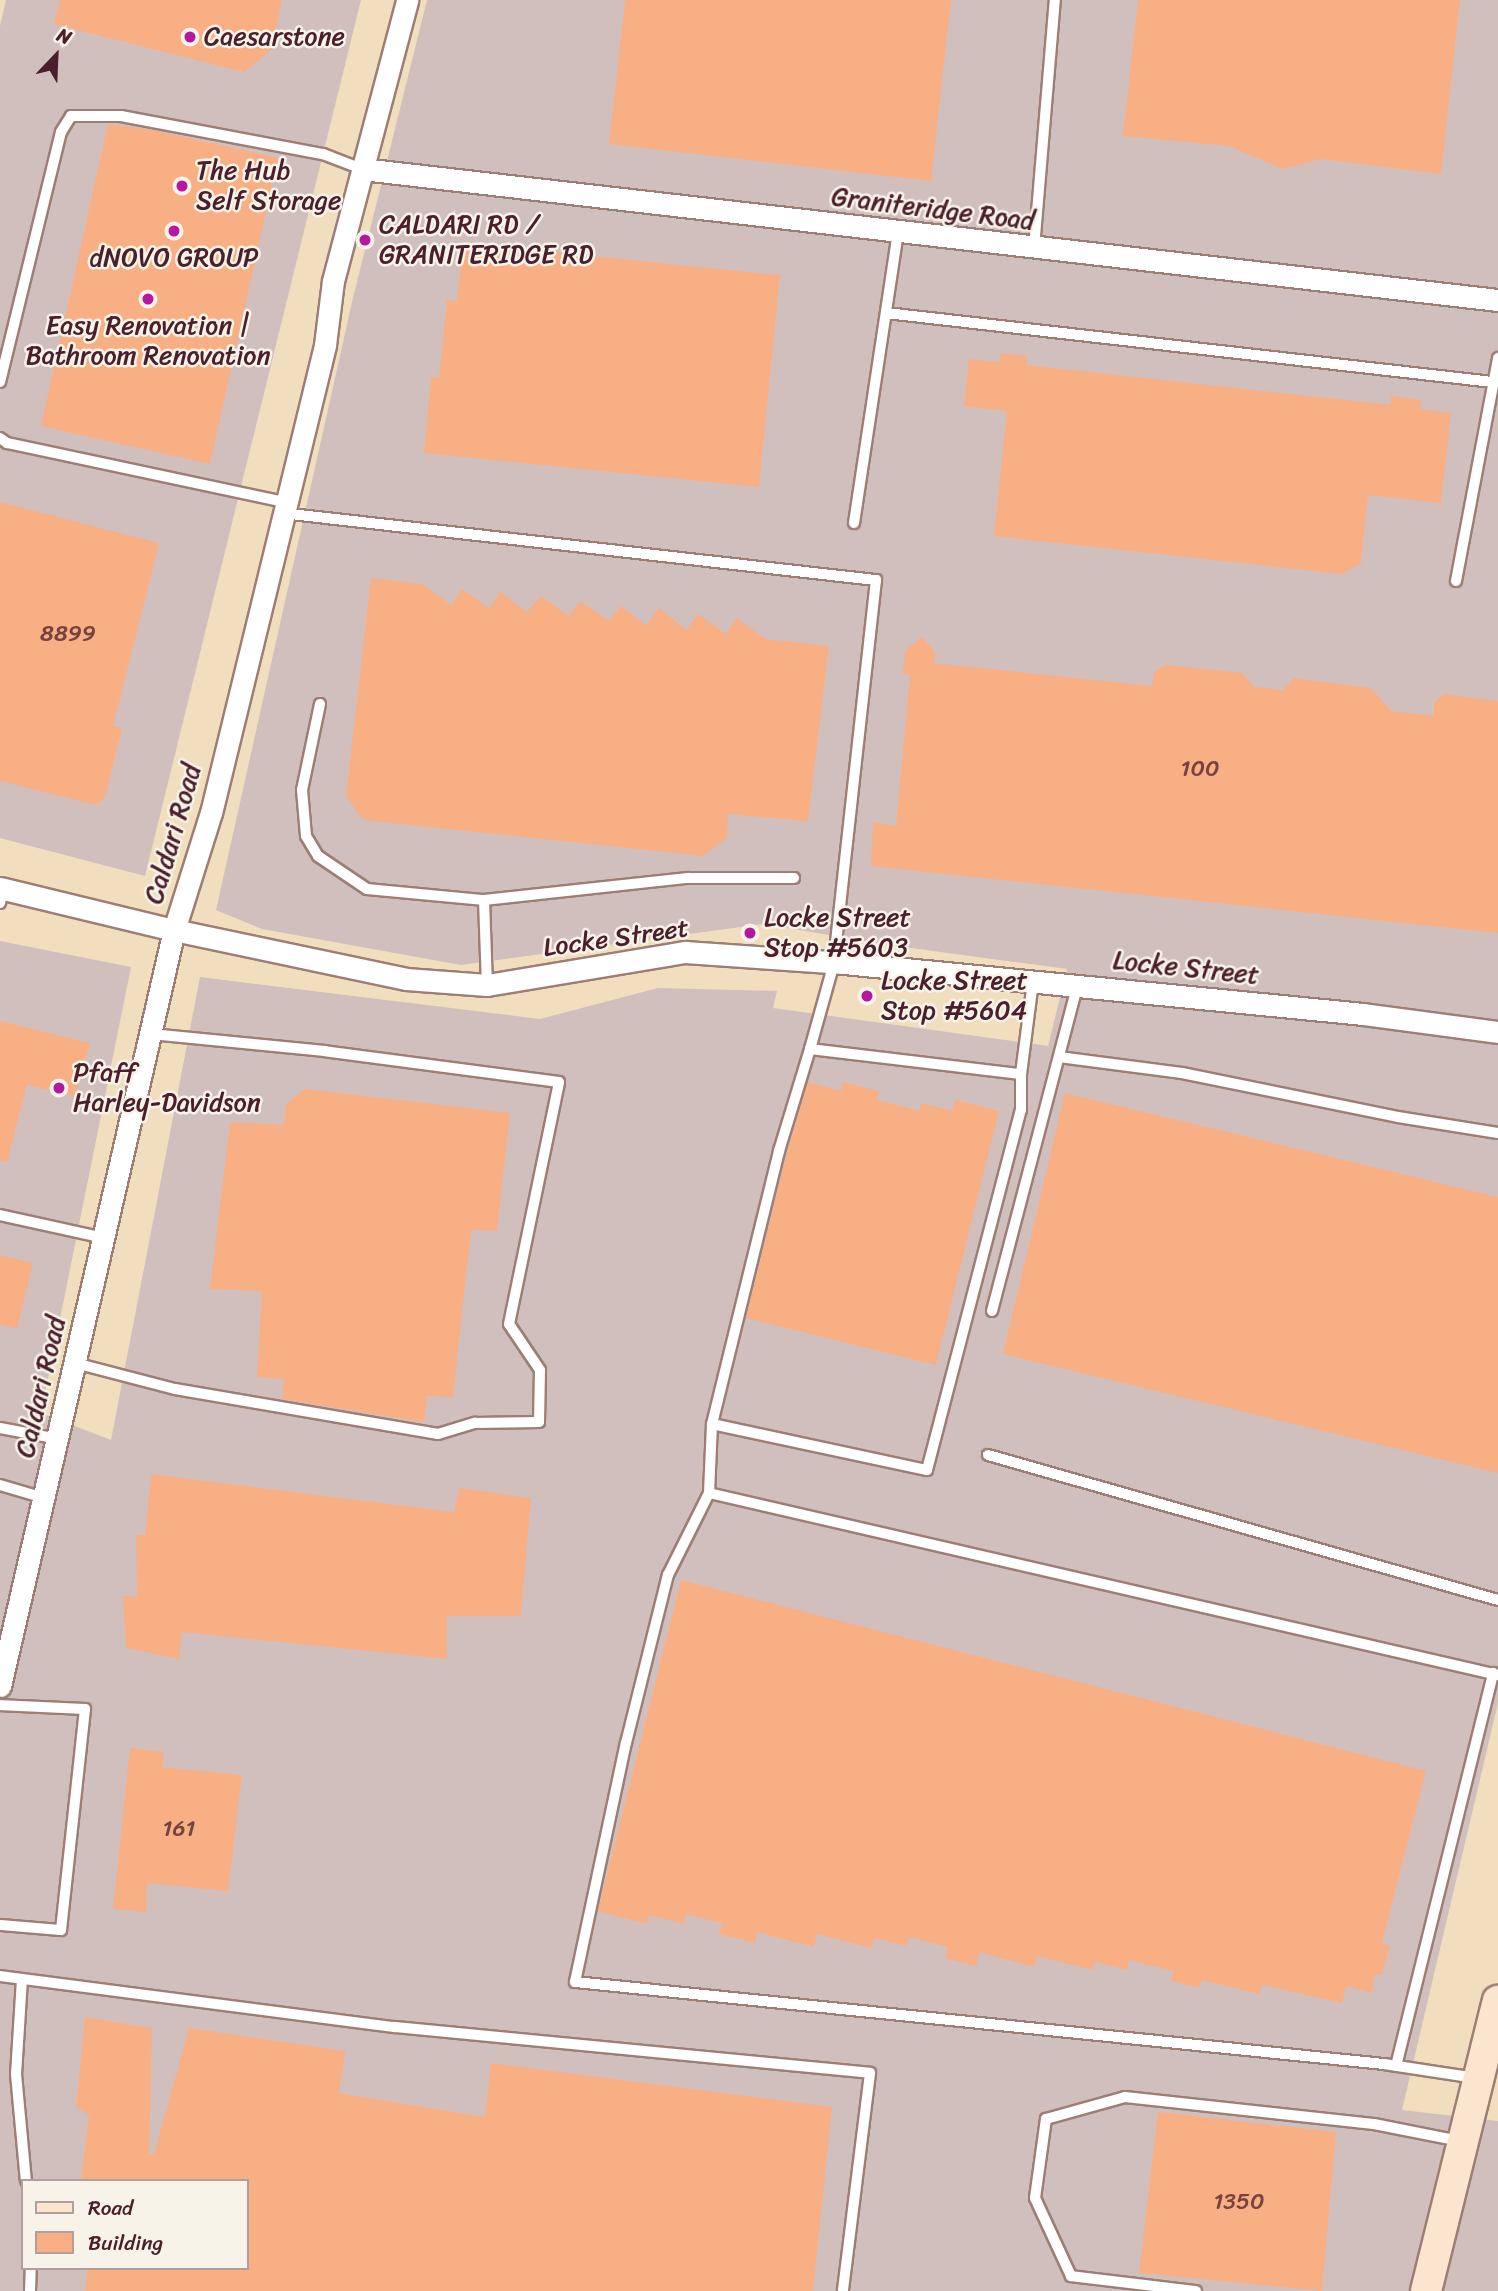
<!DOCTYPE html>
<html>
<head>
<meta charset="utf-8">
<style>
	body { margin:0 }
	#map { position:relative; width:1498px; height:2291px; overflow:hidden; background:#f0debe; font-family:Sriracha,sans-serif }
	div>[style] { position:absolute }
	.industrial>* { inset:0; background:#d1bfbd }
	.building>* { inset:0; background:#f8af84 }
	.roads { filter:drop-shadow(2px 0 #9d7e74) drop-shadow(-2px 0 #9d7e74) drop-shadow(0 2px #9d7e74) drop-shadow(0 -2px #9d7e74) }
	.lane>* { height:10px; margin:-5px; padding:0 5px; transform-origin:5px; border-radius:5px; background:#fff }
	.street>* { height:21px; margin:-10.5px; padding:0 10.5px; transform-origin:10.5px; border-radius:10.5px; background:#fff }
	.secondary>* { height:30px; margin:-15px; padding:0 15px; transform-origin:15px; border-radius:15px; background:#fce5cf }
	.dots>* { width:19px; height:19px; translate:-50% -50%; box-sizing:border-box; border:4px solid #f7f3e8; border-radius:50% }
	span { translate:-50% -50%; white-space:nowrap; text-align:center; line-height:1.15; -webkit-text-stroke:5px #f7f3e8; paint-order:stroke }
	.number-label { font-size:23px; color:#764341 }
	.number-label span { -webkit-text-stroke-width:0 }
	.poi-label { font-size:26px; color:#4a1f2b }
	.left { translate:0 -50%; text-align:left }
	.street-label { font-size:26px; color:#4a1f2b }
	.legend { position:absolute; left:21px; top:2179px; width:228px; height:91px; box-sizing:border-box; background:#f7f3e8; border:2px solid #b29e9c; margin:0; padding:9px 12px; list-style:none; font-size:21px; color:#4a1f2b }
	.legend li { display:flex; align-items:center; gap:14px; height:35px }
	.legend b { width:35px; border:2px solid #b29e9c }
	.north { position:absolute; left:21px; top:21px; width:70px; height:70px; -webkit-text-stroke:5px #f7f3e8; paint-order:stroke; rotate:23deg; font-size:19px; font-weight:700; line-height:28px; text-align:center; color:#4a1f2b }
	.north::after { content:''; display:block; margin:auto; width:24px; height:32px; background:#4a1f2b; clip-path:polygon(50% 0,100% 100%,50% 72%,0 100%) }
</style>
</head>
<body>
<div id="map">
	<div class="industrial">
		<div style="clip-path:polygon(6px 0,361px 0,145px 876px,0 838px,0 26px)"></div>
		<div style="clip-path:polygon(evenodd,427px 0,1498px 0,1498px 1703px,1402px 2110px,1498px 2121px,1498px 2291px,0 2291px,0 941px,131px 967px,41px 1413px,111px 1440px,200px 977px,540px 1019px,658px 988px,777px 991px,773px 1008px,1048px 1046px,1067px 969px,889px 945px,763px 924px,461px 965px,262px 929px,216px 910px,352px 302px,427px 0,23px 2181px,247px 2181px,247px 2268px,23px 2268px,23px 2181px)"></div>
	</div>
	<div class="building">
		<div style="clip-path:polygon(60px 0,282px 0,271px 50px,244px 72px,54px 24px)"></div>
		<div style="clip-path:polygon(625px 0,951px 0,931px 181px,609px 144px)"></div>
		<div style="clip-path:polygon(1138px 0,1460px 0,1441px 174px,1321px 159px,1283px 169px,1229px 146px,1123px 136px)"></div>
		<div style="clip-path:polygon(108px 124px,152px 130px,278px 158px,210px 464px,41px 426px)"></div>
		<div style="clip-path:polygon(463px 243px,780px 275px,759px 487px,424px 453px,431px 377px,439px 378px,447px 300px,457px 301px)"></div>
		<div style="clip-path:polygon(1001px 353px,1027px 356px,1026px 365px,1391px 405px,1391px 396px,1421px 400px,1420px 409px,1451px 413px,1441px 503px,1368px 495px,1361px 563px,1342px 574px,994px 536px,1007px 411px,964px 406px,969px 359px,1000px 362px)"></div>
		<div style="clip-path:polygon(0 502px,159px 543px,113px 726px,122px 728px,105px 798px,95px 805px,0 781px)"></div>
		<div style="clip-path:polygon(371px 578px,422px 584px,451px 605px,462px 589px,489px 608px,501px 592px,527px 612px,541px 596px,568px 616px,580px 601px,609px 621px,621px 606px,646px 626px,659px 608px,686px 630px,698px 614px,726px 634px,737px 618px,765px 639px,829px 646px,808px 821px,728px 814px,727px 838px,703px 856px,363px 820px,346px 796px)"></div>
		<div style="clip-path:polygon(922px 637px,935px 652px,934px 663px,1152px 686px,1154px 672px,1166px 665px,1242px 673px,1254px 687px,1267px 688px,1283px 690px,1294px 678px,1371px 688px,1391px 711px,1434px 716px,1434px 703px,1444px 694px,1498px 701px,1498px 933px,871px 866px,873px 822px,896px 826px,910px 674px,903px 674px,905px 651px)"></div>
		<div style="clip-path:polygon(0 1021px,90px 1043px,75px 1096px,27px 1085px,7px 1162px,0 1161px)"></div>
		<div style="clip-path:polygon(808px 1082px,841px 1091px,843px 1082px,879px 1091px,877px 1100px,919px 1111px,921px 1103px,952px 1111px,955px 1100px,999px 1111px,936px 1365px,746px 1318px,787px 1153px)"></div>
		<div style="clip-path:polygon(305px 1089px,510px 1113px,497px 1231px,471px 1230px,453px 1397px,427px 1396px,424px 1422px,282px 1399px,284px 1379px,257px 1377px,262px 1291px,210px 1289px,230px 1122px,284px 1125px,286px 1104px)"></div>
		<div style="clip-path:polygon(1065px 1093px,1498px 1197px,1498px 1473px,1003px 1354px)"></div>
		<div style="clip-path:polygon(0 1255px,33px 1263px,17px 1329px,0 1324px)"></div>
		<div style="clip-path:polygon(151px 1474px,454px 1512px,459px 1488px,531px 1498px,521px 1616px,447px 1616px,447px 1659px,182px 1632px,179px 1659px,126px 1648px,123px 1596px,137px 1596px,136px 1535px,145px 1535px)"></div>
		<div style="clip-path:polygon(681px 1580px,1426px 1771px,1382px 1943px,1390px 1946px,1382px 1975px,1376px 1974px,1371px 1993px,1346px 1986px,1342px 2003px,1262px 1985px,1259px 1994px,1202px 1980px,1200px 1988px,1171px 1981px,1174px 1971px,1129px 1960px,1127px 1970px,1095px 1962px,1093px 1970px,1037px 1956px,1034px 1967px,979px 1952px,976px 1966px,945px 1958px,948px 1947px,909px 1937px,906px 1946px,874px 1938px,871px 1948px,817px 1934px,814px 1947px,757px 1932px,755px 1943px,719px 1934px,722px 1923px,686px 1914px,684px 1924px,649px 1915px,647px 1924px,598px 1911px)"></div>
		<div style="clip-path:polygon(130px 1748px,164px 1752px,162px 1767px,242px 1775px,228px 1891px,147px 1883px,146px 1912px,113px 1909px)"></div>
		<div style="clip-path:polygon(85px 2017px,152px 2028px,149px 2154px,154px 2154px,189px 2028px,345px 2051px,339px 2093px,485px 2117px,491px 2063px,832px 2107px,813px 2291px,85px 2291px,87px 2268px,247px 2268px,247px 2181px,81px 2181px,89px 2115px,76px 2107px)"></div>
		<div style="clip-path:polygon(1158px 2112px,1336px 2132px,1322px 2291px,1139px 2273px)"></div>
	</div>
	<div class="roads">
		<div class="lane">
			<div style="left:1034px;top:248px;width:249px;rotate:-85.2deg"></div>
			<div style="left:886px;top:313px;width:611px;rotate:6.49deg"></div>
			<div style="left:0;top:382px;width:257px;rotate:-76.3deg"></div>
			<div style="left:61px;top:132px;width:19px;rotate:-58deg"></div>
			<div style="left:71px;top:116px;width:50px"></div>
			<div style="left:121px;top:116px;width:206px;rotate:10.7deg"></div>
			<div style="left:323px;top:154px;width:42px;rotate:21deg"></div>
			<div style="left:0;top:438px;width:9px;rotate:36deg"></div>
			<div style="left:7px;top:443px;width:284px;rotate:12deg"></div>
			<div style="left:282px;top:513px;width:598px;rotate:6.44deg"></div>
			<div style="left:876px;top:580px;width:385px;rotate:96.3deg"></div>
			<div style="left:834px;top:963px;width:89px;rotate:105.6deg"></div>
			<div style="left:810px;top:1049px;width:212px;rotate:6.8deg"></div>
			<div style="left:1021px;top:1074px;width:93px;rotate:-82.6deg"></div>
			<div style="left:854px;top:523px;width:293px;rotate:-81.4deg"></div>
			<div style="left:1456px;top:581px;width:227px;rotate:-79.3deg"></div>
			<div style="left:320px;top:704px;width:88px;rotate:101.8deg"></div>
			<div style="left:302px;top:790px;width:46px;rotate:85deg"></div>
			<div style="left:306px;top:836px;width:23px;rotate:59deg"></div>
			<div style="left:318px;top:856px;width:59px;rotate:34deg"></div>
			<div style="left:367px;top:889px;width:118px;rotate:5.4deg"></div>
			<div style="left:484px;top:900px;width:85px;rotate:88deg"></div>
			<div style="left:484px;top:900px;width:205px;rotate:-6.2deg"></div>
			<div style="left:688px;top:878px;width:106px"></div>
			<div style="left:0;top:903px;width:14px;rotate:-78deg"></div>
			<div style="left:1059px;top:1057px;width:124px;rotate:7.4deg"></div>
			<div style="left:1182px;top:1073px;width:220px;rotate:11.5deg"></div>
			<div style="left:1398px;top:1117px;width:101px;rotate:9.1deg"></div>
			<div style="left:0;top:1215px;width:107px;rotate:12.5deg"></div>
			<div style="left:992px;top:1311px;width:336px;rotate:-75.3deg"></div>
			<div style="left:75px;top:1363px;width:103px;rotate:14.6deg"></div>
			<div style="left:175px;top:1389px;width:267px;rotate:9.7deg"></div>
			<div style="left:438px;top:1434px;width:39px;rotate:-17deg"></div>
			<div style="left:475px;top:1423px;width:64px;rotate:-0.9deg"></div>
			<div style="left:539px;top:1422px;width:52px;rotate:-88.9deg"></div>
			<div style="left:540px;top:1370px;width:55px;rotate:-124deg"></div>
			<div style="left:509px;top:1324px;width:247px;rotate:-78.3deg"></div>
			<div style="left:559px;top:1082px;width:236px;rotate:-172.5deg"></div>
			<div style="left:325px;top:1051px;width:175px;rotate:-174.4deg"></div>
			<div style="left:712px;top:1424px;width:220px;rotate:12.1deg"></div>
			<div style="left:927px;top:1470px;width:372px;rotate:-75.4deg"></div>
			<div style="left:1021px;top:1110px;width:36px;rotate:-90deg"></div>
			<div style="left:0;top:1428px;width:59px;rotate:10.7deg"></div>
			<div style="left:988px;top:1455px;width:530px;rotate:15.87deg"></div>
			<div style="left:0;top:1485px;width:46px;rotate:16.5deg"></div>
			<div style="left:709px;top:1493px;width:69px;rotate:-87.5deg"></div>
			<div style="left:712px;top:1424px;width:281px;rotate:-76.2deg"></div>
			<div style="left:779px;top:1151px;width:107px;rotate:-73.1deg"></div>
			<div style="left:0;top:1705px;width:85px;rotate:2.7deg"></div>
			<div style="left:85px;top:1709px;width:222px;rotate:96.2deg"></div>
			<div style="left:61px;top:1930px;width:61px;rotate:-175.3deg"></div>
			<div style="left:0;top:1976px;width:398px;rotate:7.4deg"></div>
			<div style="left:395px;top:2027px;width:477px;rotate:5.5deg"></div>
			<div style="left:870px;top:2073px;width:220px;rotate:97.1deg"></div>
			<div style="left:22px;top:1979px;width:95px;rotate:93.6deg"></div>
			<div style="left:16px;top:2074px;width:107px;rotate:84.7deg"></div>
			<div style="left:1396px;top:2066px;width:405px;rotate:-76.1deg"></div>
			<div style="left:1476px;top:2078px;width:93px;rotate:-171.3deg"></div>
			<div style="left:1384px;top:2064px;width:813px;rotate:-174.21deg"></div>
			<div style="left:575px;top:1982px;width:244px;rotate:-78deg"></div>
			<div style="left:626px;top:1743px;width:173px;rotate:-76deg"></div>
			<div style="left:668px;top:1575px;width:92px;rotate:-63.4deg"></div>
			<div style="left:709px;top:1493px;width:810px;rotate:12.99deg"></div>
			<div style="left:30px;top:2291px;width:23px;rotate:-88deg"></div>
			<div style="left:1196px;top:2291px;width:126px;rotate:-173.2deg"></div>
			<div style="left:1071px;top:2276px;width:86px;rotate:-114.8deg"></div>
			<div style="left:1035px;top:2198px;width:80px;rotate:-82.1deg"></div>
			<div style="left:1046px;top:2119px;width:82px;rotate:-15.6deg"></div>
			<div style="left:1125px;top:2097px;width:250px;rotate:6.2deg"></div>
			<div style="left:1374px;top:2124px;width:88px;rotate:11.2deg"></div>
		</div>
		<div class="street">
			<div style="left:362px;top:169px;width:1144px;rotate:6.58deg"></div>
			<div style="left:0;top:888px;width:179px;rotate:13.6deg"></div>
			<div style="left:174px;top:930px;width:237px;rotate:11.9deg"></div>
			<div style="left:406px;top:979px;width:81px;rotate:4.2deg"></div>
			<div style="left:487px;top:985px;width:201px;rotate:-9.5deg"></div>
			<div style="left:685px;top:952px;width:159px;rotate:4deg"></div>
			<div style="left:844px;top:963px;width:521px;rotate:5.61deg"></div>
			<div style="left:1363px;top:1014px;width:136px;rotate:7.6deg"></div>
			<div style="left:0;top:1686px;width:776px;rotate:-77.04deg"></div>
			<div style="left:174px;top:930px;width:123px;rotate:-72.5deg"></div>
			<div style="left:211px;top:813px;width:482px;rotate:-76.3deg"></div>
			<div style="left:325px;top:345px;width:64px;rotate:-82.9deg"></div>
			<div style="left:333px;top:281px;width:291px;rotate:-75.2deg"></div>
		</div>
		<div class="secondary">
			<div style="left:1426px;top:2291px;width:299px;rotate:-76.1deg"></div>
		</div>
	</div>
	<div class="dots">
		<div style="left:190px;top:37px;background:#b5179e"></div>
		<div style="left:182px;top:186px;background:#b5179e"></div>
		<div style="left:174px;top:231px;background:#b5179e"></div>
		<div style="left:365px;top:240px;background:#b5179e"></div>
		<div style="left:148px;top:299px;background:#b5179e"></div>
		<div style="left:750px;top:933px;background:#b5179e"></div>
		<div style="left:867px;top:996px;background:#b5179e"></div>
		<div style="left:59px;top:1088px;background:#b5179e"></div>
	</div>
	<div class="number-label">
		<span style="left:68px;top:634px">8899</span>
		<span style="left:1200px;top:769px">100</span>
		<span style="left:179px;top:1829px">161</span>
		<span style="left:1239px;top:2202px">1350</span>
	</div>
	<div class="poi-label">
		<span class="left" style="left:204px;top:37px">Caesarstone</span>
		<span class="left" style="left:196px;top:186px">The Hub<br>Self Storage</span>
		<span class="left" style="left:379px;top:240px">CALDARI RD /<br>GRANITERIDGE RD</span>
		<span style="left:174px;top:258px">dNOVO GROUP</span>
		<span style="left:148px;top:341px">Easy Renovation |<br>Bathroom Renovation</span>
		<span class="left" style="left:764px;top:933px">Locke Street<br>Stop #5603</span>
		<span class="left" style="left:881px;top:996px">Locke Street<br>Stop #5604</span>
		<span class="left" style="left:73px;top:1088px">Pfaff<br>Harley-Davidson</span>
	</div>
	<div class="street-label">
		<span style="left:933px;top:209px;rotate:7deg">Graniteridge Road</span>
		<span style="left:173px;top:834px;rotate:-74deg">Caldari Road</span>
		<span style="left:616px;top:938px;rotate:-8deg">Locke Street</span>
		<span style="left:1186px;top:968px;rotate:6deg">Locke Street</span>
		<span style="left:41px;top:1387px;rotate:-77deg">Caldari Road</span>
	</div>
	<ul class="legend">
	<li><b style="height:9px;background:#fce5cf"></b>Road</li>
	<li><b style="height:19px;background:#f8af84"></b>Building</li>
	</ul>
	<div class="north">N</div>
</div>
</body>
</html>
